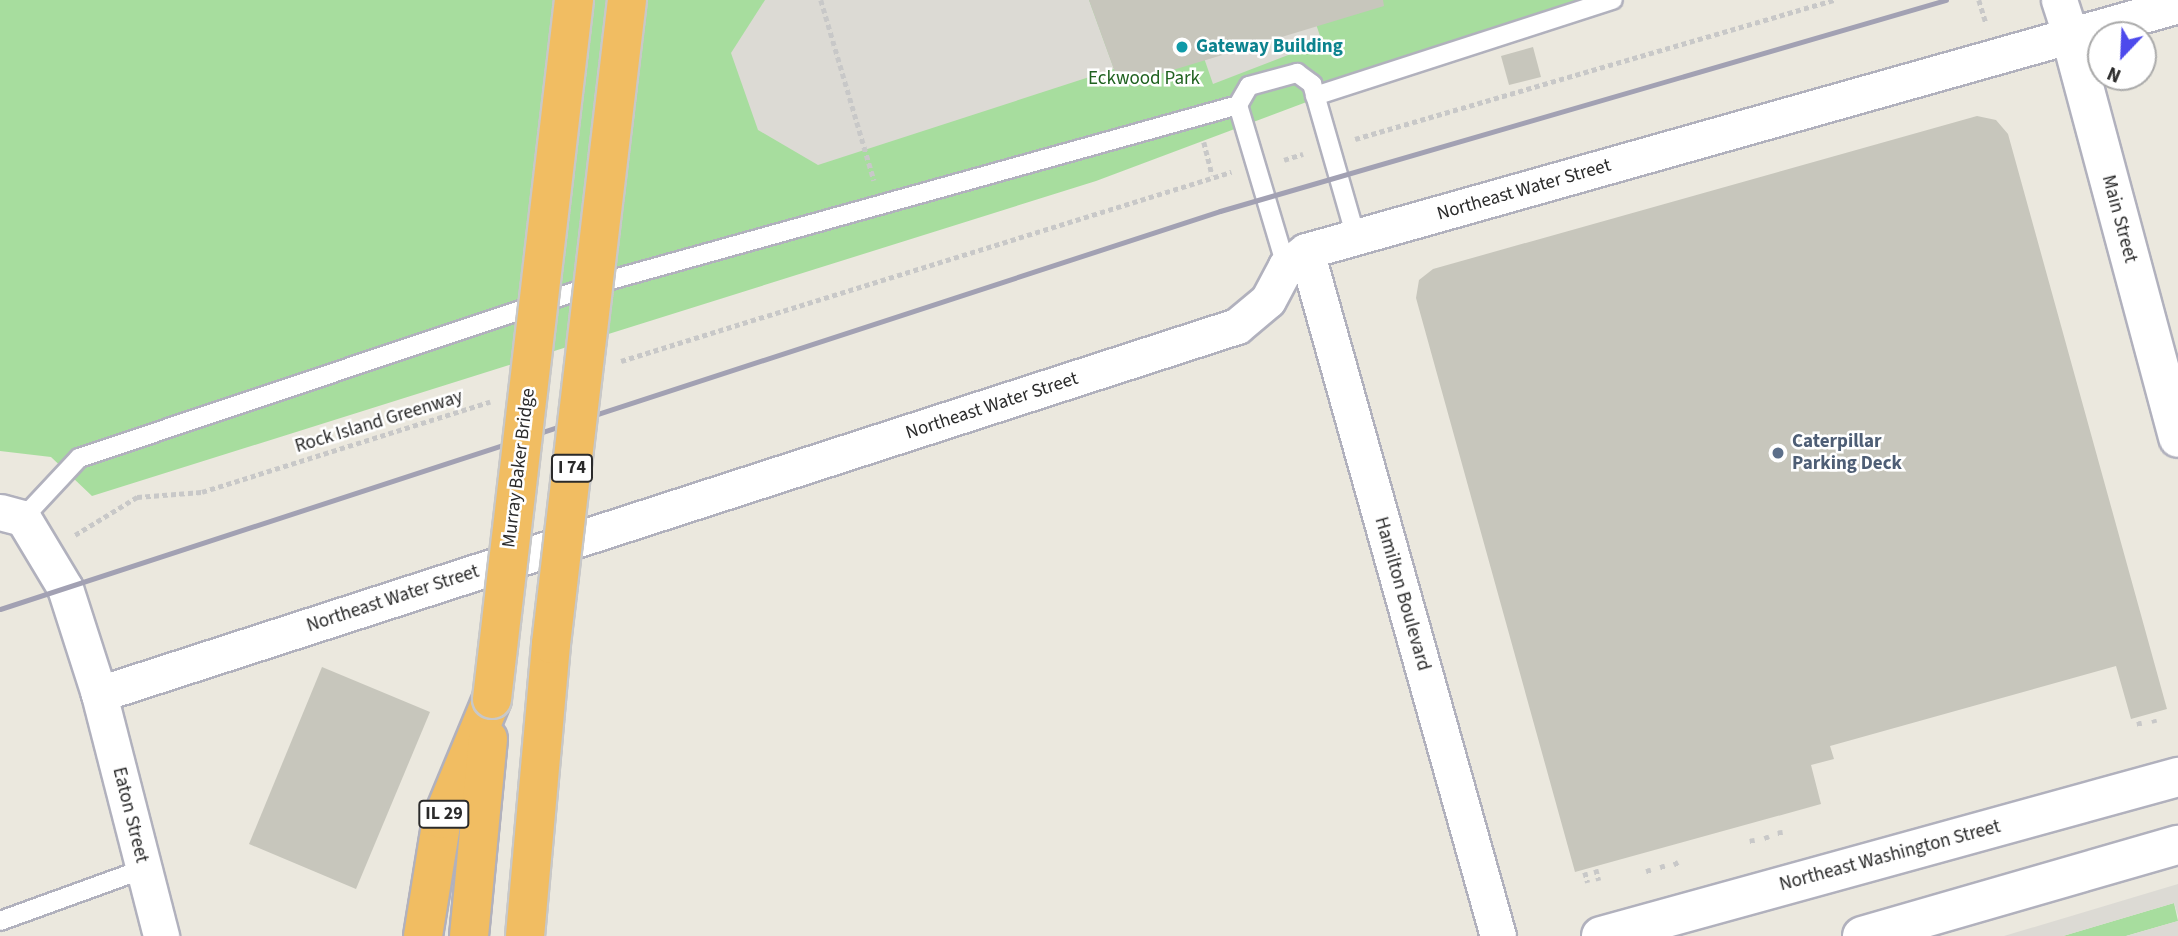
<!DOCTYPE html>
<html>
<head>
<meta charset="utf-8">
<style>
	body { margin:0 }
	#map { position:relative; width:2178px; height:936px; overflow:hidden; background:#ebe8de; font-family:"Source Sans 3",sans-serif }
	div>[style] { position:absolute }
	.green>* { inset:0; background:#a7dd9e }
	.plaza>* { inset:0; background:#dcdad4 }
	.building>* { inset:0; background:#c7c6bc }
	.path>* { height:4.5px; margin-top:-2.25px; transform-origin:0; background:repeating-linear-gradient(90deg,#c8c8c8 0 5px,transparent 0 8.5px) }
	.roads { filter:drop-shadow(2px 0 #b1b1bd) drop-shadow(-2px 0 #b1b1bd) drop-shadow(0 2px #b1b1bd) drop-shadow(0 -2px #b1b1bd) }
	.service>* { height:18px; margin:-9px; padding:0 9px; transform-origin:9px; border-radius:9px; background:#fff }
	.minor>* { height:35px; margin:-17.5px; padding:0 17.5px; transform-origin:17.5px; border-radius:17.5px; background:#fff }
	.tertiary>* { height:38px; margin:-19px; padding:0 19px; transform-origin:19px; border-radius:19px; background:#fff }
	.motorway>* { height:38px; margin:-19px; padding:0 19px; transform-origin:19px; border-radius:19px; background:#f1bd62 }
	.rail>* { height:5px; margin:-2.5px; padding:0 2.5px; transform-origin:2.5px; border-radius:2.5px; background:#a2a1b3 }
	.bridges { filter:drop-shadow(2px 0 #c8c8c8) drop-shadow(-2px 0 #c8c8c8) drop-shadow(0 2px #c8c8c8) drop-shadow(0 -2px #c8c8c8) }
	.motorway-bridge>* { height:38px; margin:-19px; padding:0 19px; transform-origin:19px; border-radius:19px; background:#f1bd62 }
	.dots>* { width:19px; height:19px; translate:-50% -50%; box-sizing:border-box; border:4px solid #fff; border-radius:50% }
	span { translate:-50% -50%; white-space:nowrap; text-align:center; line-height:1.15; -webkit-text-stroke:5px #fff; paint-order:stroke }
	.shield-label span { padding:2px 5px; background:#fff; border:2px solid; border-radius:5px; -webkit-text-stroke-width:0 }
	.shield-label { font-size:18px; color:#2a2a2a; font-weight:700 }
	.culture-label { font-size:19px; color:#0d838f; font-weight:700 }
	.left { translate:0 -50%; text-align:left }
	.park-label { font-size:19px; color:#206220 }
	.street-label { font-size:19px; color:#2a2a2a }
	.service-label { font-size:19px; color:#4e5e75; font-weight:700 }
	.north { position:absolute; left:2087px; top:21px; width:70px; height:70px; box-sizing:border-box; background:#fff; border:2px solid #aaa; border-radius:50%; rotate:203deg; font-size:19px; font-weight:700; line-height:28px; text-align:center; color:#2a2a2a }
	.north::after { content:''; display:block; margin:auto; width:24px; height:32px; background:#4d4aec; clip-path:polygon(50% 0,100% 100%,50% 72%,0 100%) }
</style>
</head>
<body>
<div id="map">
	<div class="green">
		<div style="clip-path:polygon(0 0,1578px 0,1096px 181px,92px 496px,51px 457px,0 451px)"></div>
		<div style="clip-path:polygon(2174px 903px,2178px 921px,2126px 936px,2063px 936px)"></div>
	</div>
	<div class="plaza">
		<div style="clip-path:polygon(765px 0,1089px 0,1114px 69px,818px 165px,758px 130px,731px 53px)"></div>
		<div style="clip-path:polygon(1184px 0,1308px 0,1322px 42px,1213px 84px)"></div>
		<div style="clip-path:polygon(2178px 884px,2178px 916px,2174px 903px,2063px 936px,2004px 936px)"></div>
		<div style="clip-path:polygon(2178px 921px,2178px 936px,2126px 936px)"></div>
	</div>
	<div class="building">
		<div style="clip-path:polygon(1089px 0,1383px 0,1384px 6px,1120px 86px)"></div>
		<div style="clip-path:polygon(1533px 47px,1541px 77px,1509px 85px,1501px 56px)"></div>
		<div style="clip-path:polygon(1977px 116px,1996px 120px,2008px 134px,2167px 709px,2131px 719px,2116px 666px,1830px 746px,1834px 759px,1811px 765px,1821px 804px,1575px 872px,1416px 298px,1419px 280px,1433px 269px)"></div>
		<div style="clip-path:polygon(322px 667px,430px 712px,356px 889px,249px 844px)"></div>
	</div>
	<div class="path">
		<div style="left:821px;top:0;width:188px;rotate:73.6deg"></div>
		<div style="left:1979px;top:0;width:24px;rotate:73deg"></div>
		<div style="left:1355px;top:139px;width:500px;rotate:-16.2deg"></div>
		<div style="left:1204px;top:142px;width:34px;rotate:76deg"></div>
		<div style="left:1284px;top:160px;width:20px;rotate:-18deg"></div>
		<div style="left:621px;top:361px;width:639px;rotate:-17.21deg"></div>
		<div style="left:75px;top:535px;width:73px;rotate:-31.5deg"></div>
		<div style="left:137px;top:497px;width:65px;rotate:-4.4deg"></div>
		<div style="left:202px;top:492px;width:302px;rotate:-17.4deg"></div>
		<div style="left:2154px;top:719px;width:4px;rotate:76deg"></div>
		<div style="left:2139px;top:721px;width:5px;rotate:79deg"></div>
		<div style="left:1780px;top:830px;width:7px;rotate:82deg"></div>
		<div style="left:1766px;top:835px;width:5px;rotate:68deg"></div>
		<div style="left:1752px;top:838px;width:6px;rotate:81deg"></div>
		<div style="left:1675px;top:861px;width:7px;rotate:63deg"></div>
		<div style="left:1662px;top:864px;width:7px;rotate:74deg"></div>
		<div style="left:1648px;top:868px;width:7px;rotate:74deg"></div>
		<div style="left:1596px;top:869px;width:12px;rotate:76deg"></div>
		<div style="left:1585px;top:872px;width:11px;rotate:75deg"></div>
	</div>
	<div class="roads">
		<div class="service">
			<div style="left:1315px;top:96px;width:313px;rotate:-17.9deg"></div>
			<div style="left:1286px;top:266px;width:168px;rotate:-106.6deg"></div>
			<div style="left:1238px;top:105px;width:22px;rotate:-60deg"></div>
			<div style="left:1249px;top:86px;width:50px;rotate:-15.2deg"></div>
			<div style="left:1297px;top:73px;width:19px;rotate:36deg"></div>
			<div style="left:1312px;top:84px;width:159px;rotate:74deg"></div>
			<div style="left:23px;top:518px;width:82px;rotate:-47deg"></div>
			<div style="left:79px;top:458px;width:557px;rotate:-18.53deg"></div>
			<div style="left:607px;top:281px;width:655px;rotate:-15.58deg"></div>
			<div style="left:0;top:921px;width:153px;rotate:-19.9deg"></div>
		</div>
		<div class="minor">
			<div style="left:2059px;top:0;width:36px;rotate:72deg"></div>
			<div style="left:1306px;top:251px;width:711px;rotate:74.34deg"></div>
			<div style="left:0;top:512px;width:24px;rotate:15deg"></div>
			<div style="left:23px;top:518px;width:82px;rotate:59deg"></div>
			<div style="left:65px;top:588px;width:111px;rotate:72.2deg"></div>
			<div style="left:99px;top:694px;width:250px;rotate:75.6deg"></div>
			<div style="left:99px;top:694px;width:1196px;rotate:-17.92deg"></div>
			<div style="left:1237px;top:326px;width:40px;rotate:-40deg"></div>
			<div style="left:1268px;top:300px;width:38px;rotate:-62deg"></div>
			<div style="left:1286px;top:266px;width:25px;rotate:-37deg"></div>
			<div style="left:1306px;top:251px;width:906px;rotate:-15.75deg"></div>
		</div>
		<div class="tertiary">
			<div style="left:2070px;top:34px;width:418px;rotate:75deg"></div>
			<div style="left:1601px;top:936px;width:599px;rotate:-15.41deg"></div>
			<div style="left:1862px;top:936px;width:329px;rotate:-16.1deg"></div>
		</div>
		<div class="motorway">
			<div style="left:423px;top:936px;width:119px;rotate:-80.8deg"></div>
			<div style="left:442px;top:819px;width:130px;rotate:-67.4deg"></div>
			<div style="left:469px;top:936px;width:198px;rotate:-84.5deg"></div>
		</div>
	</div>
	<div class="rail">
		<div style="left:0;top:609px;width:1283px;rotate:-18.07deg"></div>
		<div style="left:1220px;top:211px;width:756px;rotate:-16.21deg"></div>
	</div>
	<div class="bridges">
		<div class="motorway-bridge">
			<div style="left:492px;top:699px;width:704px;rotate:-83.31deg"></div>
			<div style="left:525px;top:936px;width:293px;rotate:-84.9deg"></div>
			<div style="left:551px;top:644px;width:648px;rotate:-83.27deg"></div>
		</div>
	</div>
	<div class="dots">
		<div style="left:1182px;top:47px;background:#0f9aa8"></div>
		<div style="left:1778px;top:453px;background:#5c6f8a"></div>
	</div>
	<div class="shield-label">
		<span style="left:572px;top:468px">I 74</span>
		<span style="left:444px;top:814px">IL 29</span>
	</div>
	<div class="culture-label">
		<span class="left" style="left:1196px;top:47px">Gateway Building</span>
	</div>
	<div class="park-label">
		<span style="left:1144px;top:79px">Eckwood Park</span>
	</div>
	<div class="street-label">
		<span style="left:1524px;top:190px;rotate:-16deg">Northeast Water Street</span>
		<span style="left:2119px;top:219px;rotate:75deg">Main Street</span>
		<span style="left:992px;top:406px;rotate:-18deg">Northeast Water Street</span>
		<span style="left:379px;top:422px;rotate:-17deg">Rock Island Greenway</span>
		<span style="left:519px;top:468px;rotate:-83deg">Murray Baker Bridge</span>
		<span style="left:1402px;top:594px;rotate:74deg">Hamilton Boulevard</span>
		<span style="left:393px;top:599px;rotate:-18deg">Northeast Water Street</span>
		<span style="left:130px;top:815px;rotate:76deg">Eaton Street</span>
		<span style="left:1890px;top:856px;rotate:-15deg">Northeast Washington Street</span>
	</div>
	<div class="service-label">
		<span class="left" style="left:1792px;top:453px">Caterpillar<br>Parking Deck</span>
	</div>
	<div class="north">N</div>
</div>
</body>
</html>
